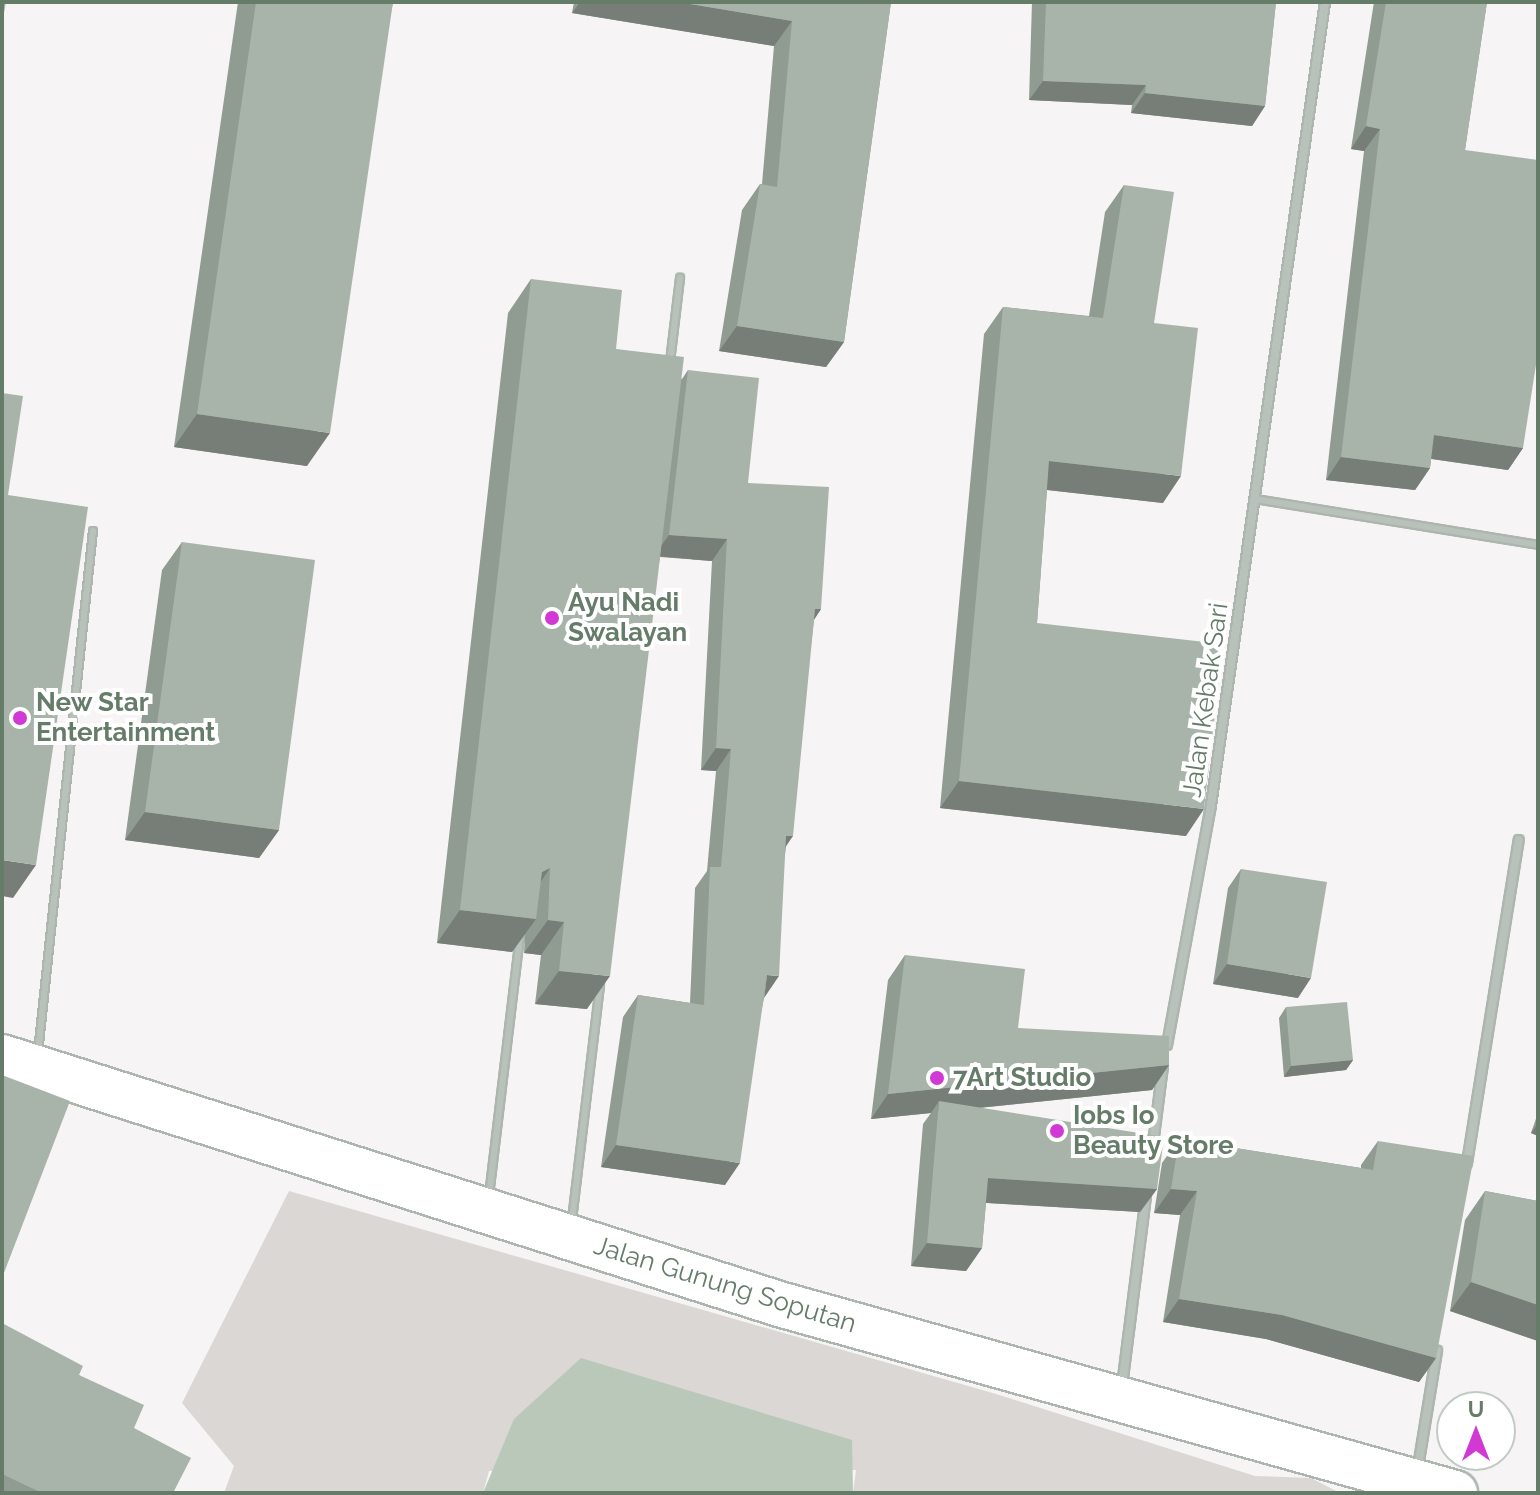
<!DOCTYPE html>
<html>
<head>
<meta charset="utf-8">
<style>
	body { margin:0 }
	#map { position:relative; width:1540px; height:1495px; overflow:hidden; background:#f7f4f5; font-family:Raleway,sans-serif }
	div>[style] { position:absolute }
	.green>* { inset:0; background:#dbd7d4 }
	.water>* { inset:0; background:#bac8ba }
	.roads { filter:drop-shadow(2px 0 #acb6ae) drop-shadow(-2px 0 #acb6ae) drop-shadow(0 2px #acb6ae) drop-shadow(0 -2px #acb6ae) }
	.service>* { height:6px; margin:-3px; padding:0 3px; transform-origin:3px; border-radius:3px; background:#b9c1bb }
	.minor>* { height:8px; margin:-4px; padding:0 4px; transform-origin:4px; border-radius:4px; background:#b9c1bb }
	.secondary>* { height:44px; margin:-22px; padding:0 22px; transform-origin:22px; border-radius:22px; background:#fff }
	.wall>* { inset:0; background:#909b92 }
	.shaded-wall>* { inset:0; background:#767e77 }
	.building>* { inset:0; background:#a8b4aa }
	.dots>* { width:22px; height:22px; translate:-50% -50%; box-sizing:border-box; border:4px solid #fff; border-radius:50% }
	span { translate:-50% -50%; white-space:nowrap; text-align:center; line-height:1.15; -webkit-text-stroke:8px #fff; paint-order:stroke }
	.poi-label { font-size:26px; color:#657c69; font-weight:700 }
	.left { translate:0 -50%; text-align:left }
	.street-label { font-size:26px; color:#657c69 }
	.frame { position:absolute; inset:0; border:4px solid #657c69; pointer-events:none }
	.north { position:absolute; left:1436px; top:1391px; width:80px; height:80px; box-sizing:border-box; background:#fff; border:2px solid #c1cbc3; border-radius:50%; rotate:0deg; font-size:22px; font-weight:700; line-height:32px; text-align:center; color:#657c69 }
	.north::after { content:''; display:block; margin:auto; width:28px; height:36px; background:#d238d3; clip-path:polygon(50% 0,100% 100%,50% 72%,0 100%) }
</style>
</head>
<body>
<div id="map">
	<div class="green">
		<div style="clip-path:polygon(289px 1191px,996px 1394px,1255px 1476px,1311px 1478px,1340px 1493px,853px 1493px,856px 1470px,489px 1471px,483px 1493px,224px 1493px,234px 1466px,182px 1403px)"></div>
	</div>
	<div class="water">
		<div style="clip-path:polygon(581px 1358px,852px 1440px,853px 1493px,483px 1493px,514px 1419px)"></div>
	</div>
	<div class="roads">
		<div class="service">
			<div style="left:670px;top:362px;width:85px;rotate:-83.2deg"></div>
			<div style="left:1255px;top:499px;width:287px;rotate:9.2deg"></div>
			<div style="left:38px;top:1053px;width:525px;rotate:-83.99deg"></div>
			<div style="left:489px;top:1196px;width:261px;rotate:-83.2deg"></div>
			<div style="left:572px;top:1220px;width:237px;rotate:-83.2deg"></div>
		</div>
		<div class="minor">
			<div style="left:1167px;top:1045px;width:244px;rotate:-79.6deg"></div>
			<div style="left:1211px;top:805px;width:811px;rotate:-81.92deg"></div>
			<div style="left:1153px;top:1144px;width:79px;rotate:-82.7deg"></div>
			<div style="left:1467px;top:1163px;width:327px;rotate:-80.9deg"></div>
			<div style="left:1122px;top:1386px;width:191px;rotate:-82.8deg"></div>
			<div style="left:1418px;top:1467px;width:118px;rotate:-80.7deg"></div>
		</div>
		<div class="secondary">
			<div style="left:2px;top:1057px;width:815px;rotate:17.63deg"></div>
			<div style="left:779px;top:1304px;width:702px;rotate:15.62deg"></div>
		</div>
	</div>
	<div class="wall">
		<div style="clip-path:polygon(238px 2px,393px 2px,307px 466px,174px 447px)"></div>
		<div style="clip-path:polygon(574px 2px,891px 2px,844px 342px,826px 367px,719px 351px,742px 210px,760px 184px,762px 184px,774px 46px,572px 13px)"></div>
		<div style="clip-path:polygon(1032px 2px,1276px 2px,1265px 106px,1252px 126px,1131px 113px,1132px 105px,1029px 100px)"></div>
		<div style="clip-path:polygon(1374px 2px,1487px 2px,1465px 150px,1523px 448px,1508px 470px,1431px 459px,1430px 468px,1415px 490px,1326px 480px,1364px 151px,1351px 149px)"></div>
		<div style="clip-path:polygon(1124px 185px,1154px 323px,1163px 503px,1047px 490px,1037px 623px,1186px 836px,940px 808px,984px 334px,1003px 307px,1089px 316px,1105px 212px)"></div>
		<div style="clip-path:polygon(531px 279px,616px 349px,682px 379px,688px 370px,748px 483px,821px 609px,814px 620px,786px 847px,764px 998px,725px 1185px,601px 1167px,623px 1017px,638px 995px,690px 1003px,695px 888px,707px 871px,716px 771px,701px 770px,712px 561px,660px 557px,587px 1009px,535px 1004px,541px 955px,524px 953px,525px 934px,512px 952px,437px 943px,508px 313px)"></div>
		<div style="clip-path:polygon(182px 542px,279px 830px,259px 858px,125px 840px,162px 570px)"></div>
		<div style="clip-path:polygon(1241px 869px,1298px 998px,1213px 984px,1228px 888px)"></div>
		<div style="clip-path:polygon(905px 955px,1018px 1028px,1169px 1065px,1152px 1090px,979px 1108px,1157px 1189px,1140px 1212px,986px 1203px,982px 1248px,966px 1271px,911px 1266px,923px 1124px,931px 1113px,871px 1119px,888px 980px)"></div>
		<div style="clip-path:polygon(1286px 1007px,1353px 1060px,1346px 1070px,1284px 1077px,1279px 1018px)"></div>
		<div style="clip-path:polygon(1538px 1113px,1538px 1136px,1531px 1133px)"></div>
		<div style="clip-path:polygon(1179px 1139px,1361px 1168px,1361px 1165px,1378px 1141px,1436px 1358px,1419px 1382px,1266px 1339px,1163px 1322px,1180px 1215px,1154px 1213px,1162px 1163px)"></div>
		<div style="clip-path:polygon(1485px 1191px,1538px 1201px,1538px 1341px,1450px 1311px,1465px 1220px)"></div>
		<div style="clip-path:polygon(2px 1323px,79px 1375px,134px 1428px,173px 1493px,2px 1493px)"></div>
	</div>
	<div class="shaded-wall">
		<div style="clip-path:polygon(580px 2px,678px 2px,792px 21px,774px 46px,572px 13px)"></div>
		<div style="clip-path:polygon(1043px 81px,1146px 85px,1132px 105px,1029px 100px)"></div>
		<div style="clip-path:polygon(1145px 93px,1265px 106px,1252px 126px,1131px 113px)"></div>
		<div style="clip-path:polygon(1366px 126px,1380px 129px,1364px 151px,1351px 149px)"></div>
		<div style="clip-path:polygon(737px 326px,844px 342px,826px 367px,719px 351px)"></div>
		<div style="clip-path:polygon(197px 414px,330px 433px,307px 466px,174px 447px)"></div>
		<div style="clip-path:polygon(1434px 435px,1523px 448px,1508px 470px,1419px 457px)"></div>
		<div style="clip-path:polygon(1341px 457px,1430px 468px,1415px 490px,1326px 480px)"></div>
		<div style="clip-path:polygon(1049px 461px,1181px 476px,1163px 503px,1030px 488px)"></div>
		<div style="clip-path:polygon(669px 535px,727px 539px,712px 561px,654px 556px)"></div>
		<div style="clip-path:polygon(815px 609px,821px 609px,806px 631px)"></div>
		<div style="clip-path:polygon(716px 748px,731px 749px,716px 771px,701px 770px)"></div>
		<div style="clip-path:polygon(959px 781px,1204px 809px,1186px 836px,940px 808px)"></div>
		<div style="clip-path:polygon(145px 812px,279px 830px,259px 858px,125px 840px)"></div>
		<div style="clip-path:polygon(786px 836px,793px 836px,778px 858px)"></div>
		<div style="clip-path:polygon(2px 860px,36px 865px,13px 898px,2px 896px)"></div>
		<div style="clip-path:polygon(550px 868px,527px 902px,542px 872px)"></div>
		<div style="clip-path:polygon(460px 910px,536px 919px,512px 952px,437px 943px)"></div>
		<div style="clip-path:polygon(548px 920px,564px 922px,541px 955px,524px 953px)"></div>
		<div style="clip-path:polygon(1227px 964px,1311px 978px,1298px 998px,1213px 984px)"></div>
		<div style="clip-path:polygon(559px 971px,610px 976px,587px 1009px,535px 1004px)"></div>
		<div style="clip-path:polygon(767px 975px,779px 976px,764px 998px)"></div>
		<div style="clip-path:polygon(1353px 1060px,1346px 1070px,1284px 1077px,1291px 1066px)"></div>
		<div style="clip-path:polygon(1169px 1065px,1152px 1090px,938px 1112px,939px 1101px,931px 1113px,871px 1119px,888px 1094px)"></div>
		<div style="clip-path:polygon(1538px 1123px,1538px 1136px,1531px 1133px)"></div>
		<div style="clip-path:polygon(616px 1145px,740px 1163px,725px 1185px,601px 1167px)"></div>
		<div style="clip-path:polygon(988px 1178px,1157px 1189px,1140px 1212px,972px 1202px)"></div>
		<div style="clip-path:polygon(1171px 1189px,1197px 1191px,1180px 1215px,1154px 1213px)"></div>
		<div style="clip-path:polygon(927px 1243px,982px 1248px,966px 1271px,911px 1266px)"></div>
		<div style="clip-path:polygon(1471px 1282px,1538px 1305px,1538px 1341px,1450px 1311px)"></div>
		<div style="clip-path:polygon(1179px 1299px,1282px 1315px,1436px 1358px,1419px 1382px,1266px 1339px,1163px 1322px)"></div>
	</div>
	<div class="building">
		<div style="clip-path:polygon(2px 2px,6px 2px,2px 24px)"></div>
		<div style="clip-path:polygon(256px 2px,393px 2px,330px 433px,197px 414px)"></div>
		<div style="clip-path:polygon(678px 2px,891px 2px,844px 342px,737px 326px,760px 184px,777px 187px,792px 21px)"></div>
		<div style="clip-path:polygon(1046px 2px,1276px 2px,1265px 106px,1145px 93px,1146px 85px,1043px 81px)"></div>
		<div style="clip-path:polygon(1386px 2px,1487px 2px,1465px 150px,1538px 160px,1538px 352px,1523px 448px,1434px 435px,1430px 468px,1341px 457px,1380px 129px,1366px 126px)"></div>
		<div style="clip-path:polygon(1124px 185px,1174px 192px,1154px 323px,1198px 328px,1181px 476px,1049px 461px,1037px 623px,1223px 644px,1204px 809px,959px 781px,1003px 307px,1103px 318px)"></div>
		<div style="clip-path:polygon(531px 279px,622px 290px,616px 349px,684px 357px,610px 976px,559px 971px,564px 922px,548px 920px,550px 868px,542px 872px,536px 919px,460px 910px)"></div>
		<div style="clip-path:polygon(688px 370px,759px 378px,748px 483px,829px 487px,821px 609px,815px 609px,793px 836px,786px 836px,779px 976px,767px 975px,740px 1163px,616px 1145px,638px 995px,704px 1005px,710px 867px,721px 867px,731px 749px,716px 748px,727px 539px,669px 535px)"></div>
		<div style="clip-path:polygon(2px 393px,23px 396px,8px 495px,88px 507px,36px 865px,2px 860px)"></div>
		<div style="clip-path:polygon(182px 542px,315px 560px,279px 830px,145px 812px)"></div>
		<div style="clip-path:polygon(1241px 869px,1327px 882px,1311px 978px,1227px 964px)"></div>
		<div style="clip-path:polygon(905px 955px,1025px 969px,1018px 1028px,1169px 1036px,1169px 1065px,888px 1094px)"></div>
		<div style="clip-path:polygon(1347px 1002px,1353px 1060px,1291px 1066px,1286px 1007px)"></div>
		<div style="clip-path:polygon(2px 1075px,70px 1101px,2px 1278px)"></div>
		<div style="clip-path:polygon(939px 1101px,1164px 1137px,1157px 1189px,988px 1178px,982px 1248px,927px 1243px)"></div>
		<div style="clip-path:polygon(1179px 1139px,1373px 1170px,1378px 1141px,1474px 1156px,1436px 1358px,1282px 1315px,1179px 1299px,1197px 1191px,1171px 1189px)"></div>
		<div style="clip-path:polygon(1485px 1191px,1538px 1201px,1538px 1305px,1471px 1282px)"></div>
		<div style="clip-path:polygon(2px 1323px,83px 1366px,79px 1375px,144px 1405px,134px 1428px,191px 1458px,173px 1493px,42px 1493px,2px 1474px)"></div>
	</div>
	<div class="dots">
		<div style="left:552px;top:618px;background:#d238d3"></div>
		<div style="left:20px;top:718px;background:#d238d3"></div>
		<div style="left:937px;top:1078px;background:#d238d3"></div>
		<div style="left:1057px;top:1131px;background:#d238d3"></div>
	</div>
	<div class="poi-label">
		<span class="left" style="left:568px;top:618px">Ayu Nadi<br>Swalayan</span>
		<span class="left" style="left:36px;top:718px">New Star<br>Entertainment</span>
		<span class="left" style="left:953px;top:1078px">7Art Studio</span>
		<span class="left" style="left:1073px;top:1131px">Iobs Io<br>Beauty Store</span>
	</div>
	<div class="street-label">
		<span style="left:1206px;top:700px;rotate:-82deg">Jalan Kebak Sari</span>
		<span style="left:725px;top:1285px;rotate:17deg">Jalan Gunung Soputan</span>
	</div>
	<div class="frame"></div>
	<div class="north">U</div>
</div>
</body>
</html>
